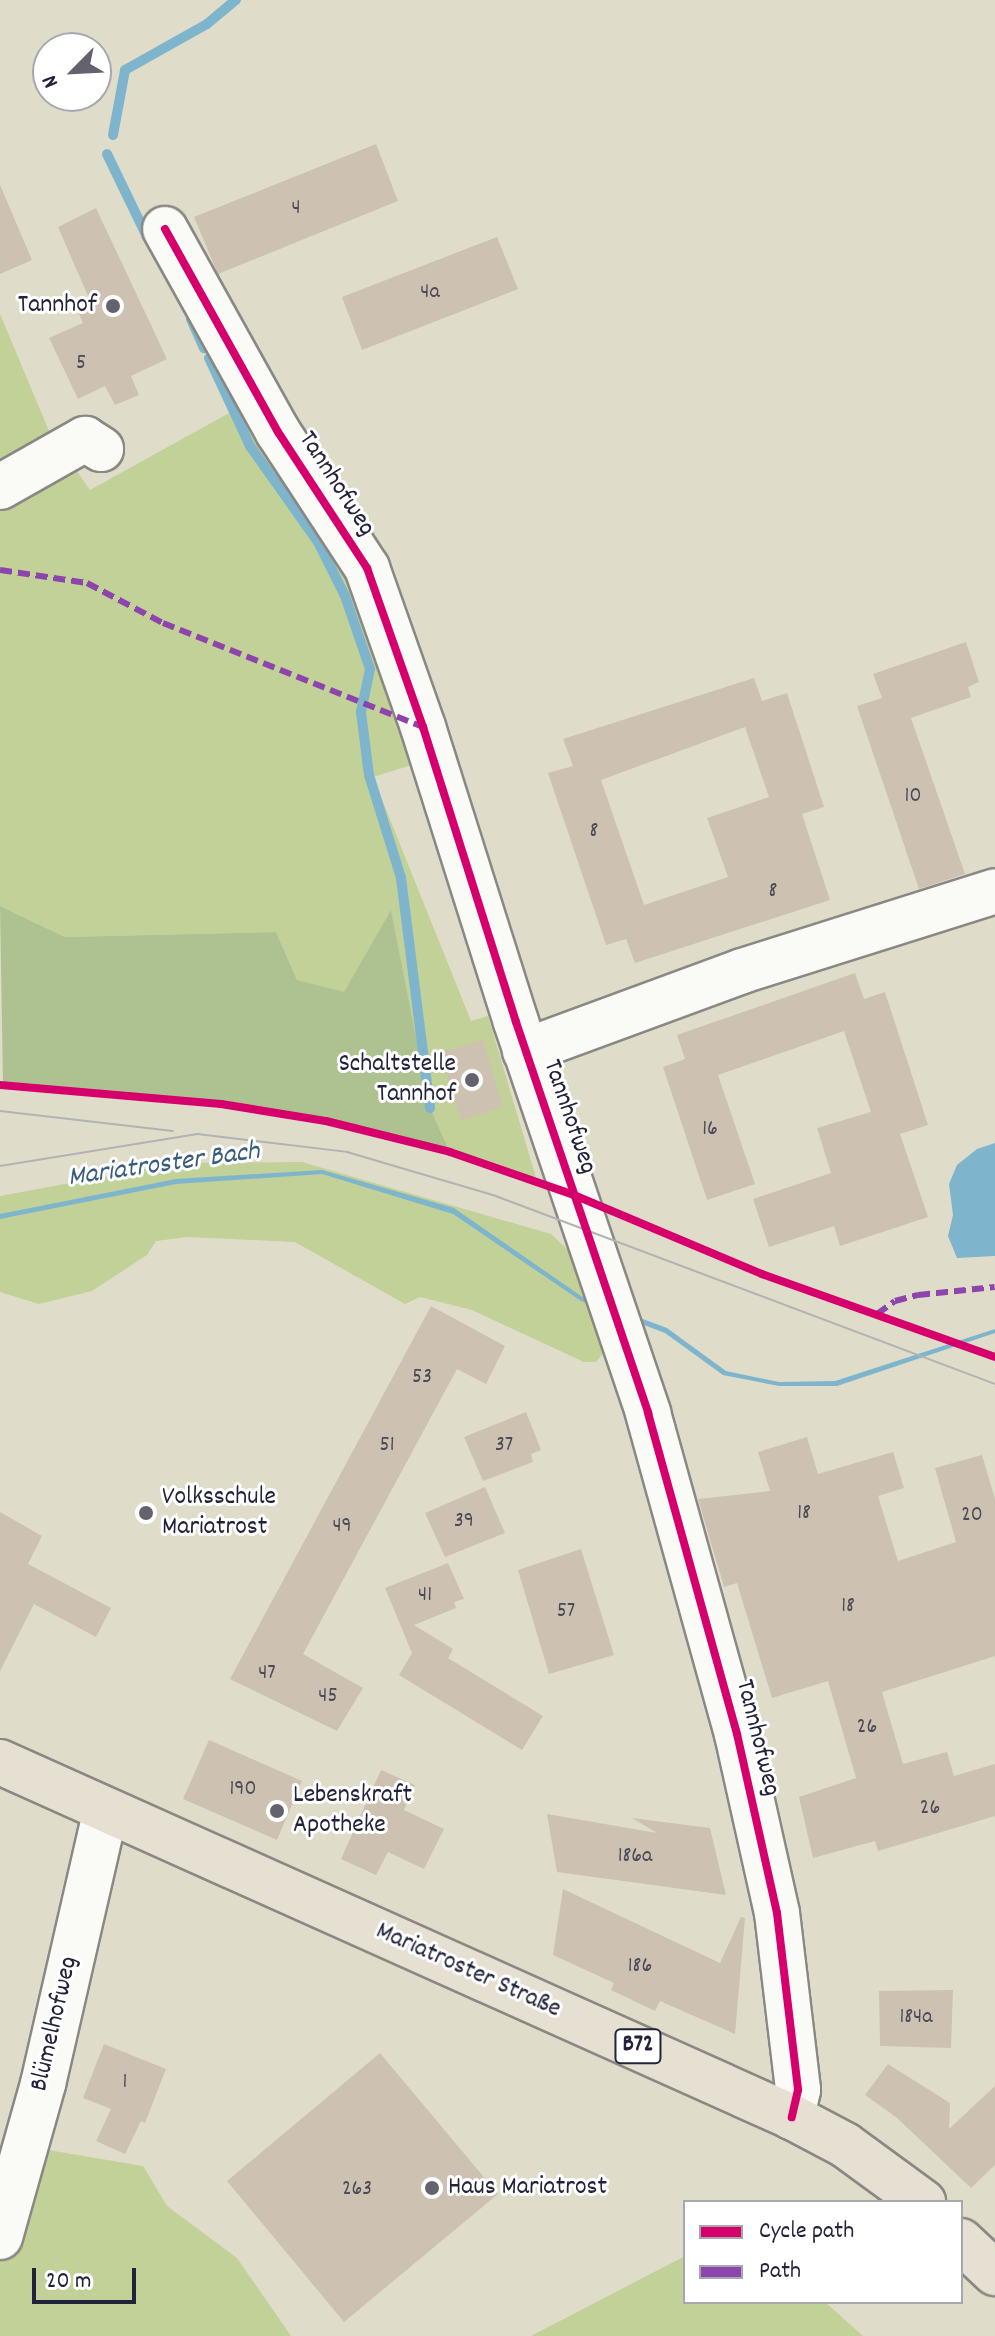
<!DOCTYPE html>
<html>
<head>
<meta charset="utf-8">
<style>
	body { margin:0 }
	#map { position:relative; width:995px; height:2336px; overflow:hidden; background:#e0dcca; font-family:Dekko,sans-serif }
	div>[style] { position:absolute }
	.green>* { inset:0; background:#c1d198 }
	.forest>* { inset:0; background:#aec291 }
	.water>* { inset:0; background:#7eb5cd }
	.stream>* { height:10px; margin:-5px; padding:0 5px; transform-origin:5px; border-radius:5px; background:#7eb5cd }
	.building>* { inset:0; background:#cdc2b1 }
	.roads { filter:drop-shadow(2px 0 #8b8884) drop-shadow(-2px 0 #8b8884) drop-shadow(0 2px #8b8884) drop-shadow(0 -2px #8b8884) }
	.minor>* { height:44px; margin:-22px; padding:0 22px; transform-origin:22px; border-radius:22px; background:#fafaf7 }
	.major>* { height:44px; margin:-22px; padding:0 22px; transform-origin:22px; border-radius:22px; background:#e6e0d3 }
	.tram>* { height:2px; margin:-1px; padding:0 1px; transform-origin:1px; border-radius:1px; background:#b2b2b2 }
	.quiet>* { height:6px; margin-top:-3px; transform-origin:0; background:repeating-linear-gradient(90deg,#8e44ad 0 12px,transparent 0 18px) }
	.cycleway>* { height:8px; margin:-4px; padding:0 4px; transform-origin:4px; border-radius:4px; background:#d6006c }
	.dots>* { width:22px; height:22px; translate:-50% -50%; box-sizing:border-box; border:4px solid #fff; border-radius:50% }
	span { translate:-50% -50%; white-space:nowrap; text-align:center; line-height:1.15; -webkit-text-stroke:6px #fff; paint-order:stroke }
	.number-label { font-size:22px; color:#4d4a58 }
	.number-label span { -webkit-text-stroke-width:0 }
	.shield-label span { padding:2px 6px; background:#fff; border:2px solid; border-radius:6px; -webkit-text-stroke-width:0 }
	.shield-label { font-size:24px; color:#22223b; font-weight:700 }
	.poi-label { font-size:26px; color:#22223b }
	.right { translate:-100% -50%; text-align:right }
	.left { translate:0 -50%; text-align:left }
	.street-label { font-size:26px; color:#22223b }
	.water-label { font-size:28px; color:#385c7d; font-style:italic }
	.legend { position:absolute; left:683px; top:2200px; width:280px; height:104px; box-sizing:border-box; background:#fff; border:2px solid #a7a7b1; margin:0; padding:10px 14px; list-style:none; font-size:24px; color:#22223b }
	.legend li { display:flex; align-items:center; gap:16px; height:40px }
	.legend b { width:40px; border:2px solid #a7a7b1 }
	.north { position:absolute; left:32px; top:32px; width:80px; height:80px; box-sizing:border-box; background:#fff; border:2px solid #a7a7b1; border-radius:50%; rotate:246deg; font-size:22px; font-weight:700; line-height:32px; text-align:center; color:#22223b }
	.north::after { content:''; display:block; margin:auto; width:28px; height:36px; background:#64636d; clip-path:polygon(50% 0,100% 100%,50% 72%,0 100%) }
	.scale { position:absolute; left:32px; top:2268px; width:104px; height:36px; box-sizing:border-box; border:4px solid #22223b; border-top:0; padding-left:10px; font-size:24px; line-height:28px; white-space:nowrap; color:#22223b; -webkit-text-stroke:6px #fff; paint-order:stroke }
</style>
</head>
<body>
<div id="map">
	<div class="green">
		<div style="clip-path:polygon(0 314px,49px 431px,90px 490px,240px 407px,351px 577px,415px 764px,373px 777px,471px 1021px,488px 1016px,537px 1181px,450px 1152px,430px 1108px,391px 911px,344px 993px,297px 980px,276px 932px,65px 937px,0 906px)"></div>
		<div style="clip-path:polygon(302px 1162px,551px 1234px,588px 1269px,610px 1345px,596px 1362px,584px 1362px,472px 1310px,420px 1297px,405px 1304px,295px 1242px,187px 1237px,156px 1241px,147px 1255px,92px 1291px,39px 1304px,0 1292px,0 1196px,178px 1163px)"></div>
		<div style="clip-path:polygon(24px 2146px,143px 2166px,167px 2206px,237px 2258px,291px 2336px,0 2336px,0 2237px)"></div>
		<div style="clip-path:polygon(685px 2256px,685px 2302px,825px 2302px,863px 2336px,531px 2336px)"></div>
	</div>
	<div class="forest">
		<div style="clip-path:polygon(0 906px,65px 937px,276px 932px,297px 980px,344px 992px,391px 910px,430px 1108px,450px 1152px,326px 1121px,221px 1104px,3px 1085px)"></div>
	</div>
	<div class="water">
		<div style="clip-path:polygon(995px 1143px,995px 1256px,957px 1258px,948px 1236px,953px 1215px,949px 1184px,957px 1165px,977px 1149px)"></div>
		<div style="clip-path:polygon(322px 1170px,454px 1208px,581px 1296px,667px 1328px,726px 1371px,779px 1382px,835px 1381px,995px 1329px,995px 1333px,837px 1386px,779px 1386px,723px 1375px,665px 1333px,581px 1301px,453px 1214px,322px 1174px,176px 1184px,0 1219px,0 1214px,176px 1179px)"></div>
	</div>
	<div class="stream">
		<div style="left:113px;top:135px;width:66px;rotate:-79.5deg"></div>
		<div style="left:125px;top:70px;width:94px;rotate:-29.3deg"></div>
		<div style="left:207px;top:24px;width:38px;rotate:-40deg"></div>
		<div style="left:107px;top:154px;width:94px;rotate:64.2deg"></div>
		<div style="left:191px;top:319px;width:32px;rotate:66deg"></div>
		<div style="left:209px;top:358px;width:97px;rotate:65deg"></div>
		<div style="left:250px;top:446px;width:118px;rotate:54.7deg"></div>
		<div style="left:318px;top:542px;width:60px;rotate:63.4deg"></div>
		<div style="left:345px;top:596px;width:77px;rotate:71.1deg"></div>
		<div style="left:370px;top:669px;width:44px;rotate:101.8deg"></div>
		<div style="left:361px;top:712px;width:64px;rotate:82.8deg"></div>
		<div style="left:369px;top:775px;width:108px;rotate:72.7deg"></div>
		<div style="left:401px;top:878px;width:232px;rotate:82.8deg"></div>
	</div>
	<div class="building">
		<div style="clip-path:polygon(376px 144px,398px 201px,218px 274px,194px 217px)"></div>
		<div style="clip-path:polygon(0 185px,32px 260px,0 274px)"></div>
		<div style="clip-path:polygon(96px 208px,167px 359px,131px 376px,139px 395px,115px 405px,105px 386px,78px 399px,49px 338px,83px 323px,77px 310px,91px 303px,58px 227px)"></div>
		<div style="clip-path:polygon(497px 237px,518px 289px,362px 350px,342px 297px)"></div>
		<div style="clip-path:polygon(966px 642px,979px 682px,968px 687px,971px 697px,911px 718px,965px 874px,919px 889px,857px 706px,882px 698px,873px 674px)"></div>
		<div style="clip-path:polygon(evenodd,754px 678px,762px 701px,787px 693px,824px 807px,802px 814px,830px 900px,635px 963px,626px 939px,606px 945px,548px 773px,573px 766px,563px 739px,754px 678px,745px 727px,769px 797px,707px 818px,728px 877px,644px 905px,601px 780px,745px 727px)"></div>
		<div style="clip-path:polygon(855px 973px,864px 999px,885px 992px,928px 1125px,900px 1134px,928px 1217px,840px 1246px,834px 1226px,769px 1247px,753px 1199px,831px 1173px,817px 1128px,871px 1112px,844px 1031px,718px 1075px,755px 1184px,707px 1200px,663px 1067px,685px 1059px,677px 1035px)"></div>
		<div style="clip-path:polygon(483px 1040px,503px 1107px,461px 1120px,440px 1053px)"></div>
		<div style="clip-path:polygon(431px 1306px,505px 1346px,486px 1384px,457px 1369px,303px 1654px,363px 1688px,337px 1731px,230px 1679px)"></div>
		<div style="clip-path:polygon(526px 1412px,541px 1450px,531px 1454px,533px 1462px,483px 1481px,464px 1437px)"></div>
		<div style="clip-path:polygon(807px 1437px,818px 1474px,893px 1452px,904px 1488px,878px 1496px,898px 1561px,956px 1542px,935px 1468px,982px 1455px,995px 1499px,995px 1656px,882px 1692px,903px 1764px,947px 1752px,954px 1776px,995px 1764px,995px 1816px,878px 1851px,875px 1841px,813px 1858px,799px 1797px,856px 1778px,828px 1681px,772px 1698px,737px 1583px,724px 1587px,698px 1499px,770px 1491px,758px 1452px)"></div>
		<div style="clip-path:polygon(485px 1487px,505px 1533px,445px 1557px,425px 1513px)"></div>
		<div style="clip-path:polygon(0 1512px,42px 1536px,28px 1564px,111px 1608px,96px 1637px,34px 1604px,0 1671px)"></div>
		<div style="clip-path:polygon(581px 1549px,614px 1655px,549px 1674px,518px 1570px)"></div>
		<div style="clip-path:polygon(448px 1563px,464px 1599px,454px 1602px,456px 1608px,414px 1625px,453px 1649px,448px 1658px,543px 1716px,522px 1750px,399px 1675px,412px 1653px,385px 1588px)"></div>
		<div style="clip-path:polygon(209px 1740px,302px 1781px,277px 1840px,183px 1799px)"></div>
		<div style="clip-path:polygon(381px 1770px,415px 1785px,404px 1810px,444px 1829px,424px 1869px,388px 1852px,376px 1875px,341px 1859px)"></div>
		<div style="clip-path:polygon(547px 1814px,657px 1833px,632px 1818px,710px 1828px,726px 1895px,557px 1872px)"></div>
		<div style="clip-path:polygon(563px 1889px,720px 1963px,741px 1917px,745px 1918px,735px 2034px,660px 2001px,655px 2011px,611px 1990px,614px 1983px,553px 1955px)"></div>
		<div style="clip-path:polygon(953px 1990px,951px 2048px,880px 2046px,879px 1991px)"></div>
		<div style="clip-path:polygon(104px 2044px,166px 2069px,145px 2123px,141px 2121px,125px 2154px,96px 2141px,111px 2109px,83px 2098px)"></div>
		<div style="clip-path:polygon(380px 2053px,498px 2194px,344px 2322px,227px 2181px)"></div>
		<div style="clip-path:polygon(888px 2064px,950px 2103px,949px 2129px,995px 2086px,995px 2165px,971px 2188px,896px 2117px,865px 2095px)"></div>
	</div>
	<div class="roads">
		<div class="minor">
			<div style="left:165px;top:229px;width:232px;rotate:60.9deg"></div>
			<div style="left:278px;top:432px;width:163px;rotate:56.8deg"></div>
			<div style="left:367px;top:568px;width:169px;rotate:70.6deg"></div>
			<div style="left:423px;top:727px;width:309px;rotate:72.5deg"></div>
			<div style="left:516px;top:1022px;width:413px;rotate:71.3deg"></div>
			<div style="left:648px;top:1413px;width:333px;rotate:74.5deg"></div>
			<div style="left:737px;top:1734px;width:183px;rotate:77.4deg"></div>
			<div style="left:777px;top:1913px;width:178px;rotate:83.2deg"></div>
			<div style="left:798px;top:2090px;width:28px;rotate:103deg"></div>
			<div style="left:0;top:487px;width:98px;rotate:-29.5deg"></div>
			<div style="left:85px;top:439px;width:19px;rotate:32deg"></div>
			<div style="left:525px;top:1051px;width:231px;rotate:-20.2deg"></div>
			<div style="left:742px;top:971px;width:265px;rotate:-17.5deg"></div>
			<div style="left:0;top:2237px;width:159px;rotate:-74.3deg"></div>
			<div style="left:43px;top:2084px;width:281px;rotate:-77.1deg"></div>
		</div>
		<div class="major">
			<div style="left:0;top:1762px;width:868px;rotate:24.14deg"></div>
			<div style="left:792px;top:2117px;width:60px;rotate:27.8deg"></div>
			<div style="left:845px;top:2145px;width:97px;rotate:36.2deg"></div>
			<div style="left:961px;top:2241px;width:47px;rotate:43.3deg"></div>
		</div>
	</div>
	<div class="tram">
		<div style="left:0;top:1111px;width:174px;rotate:6.6deg"></div>
		<div style="left:0;top:1166px;width:200px;rotate:-9.2deg"></div>
		<div style="left:197px;top:1134px;width:151px;rotate:6.8deg"></div>
		<div style="left:347px;top:1152px;width:152px;rotate:16.4deg"></div>
		<div style="left:493px;top:1195px;width:536px;rotate:20.63deg"></div>
	</div>
	<div class="quiet">
		<div style="left:0;top:570px;width:88px;rotate:8.5deg"></div>
		<div style="left:87px;top:583px;width:86px;rotate:27.8deg"></div>
		<div style="left:163px;top:623px;width:280px;rotate:21.8deg"></div>
		<div style="left:877px;top:1314px;width:22px;rotate:-36deg"></div>
		<div style="left:895px;top:1301px;width:24px;rotate:-15deg"></div>
		<div style="left:918px;top:1295px;width:77px;rotate:-5.9deg"></div>
	</div>
	<div class="cycleway">
		<div style="left:165px;top:229px;width:232px;rotate:60.9deg"></div>
		<div style="left:278px;top:432px;width:163px;rotate:56.8deg"></div>
		<div style="left:367px;top:568px;width:169px;rotate:70.6deg"></div>
		<div style="left:423px;top:727px;width:309px;rotate:72.5deg"></div>
		<div style="left:516px;top:1022px;width:413px;rotate:71.3deg"></div>
		<div style="left:648px;top:1413px;width:333px;rotate:74.5deg"></div>
		<div style="left:737px;top:1734px;width:183px;rotate:77.4deg"></div>
		<div style="left:777px;top:1913px;width:178px;rotate:83.2deg"></div>
		<div style="left:798px;top:2090px;width:28px;rotate:103deg"></div>
		<div style="left:0;top:1085px;width:222px;rotate:4.9deg"></div>
		<div style="left:221px;top:1104px;width:106px;rotate:9.2deg"></div>
		<div style="left:326px;top:1121px;width:128px;rotate:14deg"></div>
		<div style="left:450px;top:1152px;width:131px;rotate:19.1deg"></div>
		<div style="left:574px;top:1195px;width:204px;rotate:22.8deg"></div>
		<div style="left:762px;top:1274px;width:247px;rotate:19.6deg"></div>
	</div>
	<div class="dots">
		<div style="left:113px;top:306px;background:#64636d"></div>
		<div style="left:472px;top:1080px;background:#64636d"></div>
		<div style="left:146px;top:1513px;background:#64636d"></div>
		<div style="left:277px;top:1811px;background:#64636d"></div>
		<div style="left:432px;top:2188px;background:#64636d"></div>
	</div>
	<div class="number-label">
		<span style="left:296px;top:209px">4</span>
		<span style="left:430px;top:293px">4a</span>
		<span style="left:81px;top:364px">5</span>
		<span style="left:913px;top:797px">10</span>
		<span style="left:594px;top:832px">8</span>
		<span style="left:773px;top:892px">8</span>
		<span style="left:710px;top:1130px">16</span>
		<span style="left:422px;top:1378px">53</span>
		<span style="left:387px;top:1446px">51</span>
		<span style="left:504px;top:1446px">37</span>
		<span style="left:804px;top:1514px">18</span>
		<span style="left:972px;top:1516px">20</span>
		<span style="left:464px;top:1522px">39</span>
		<span style="left:342px;top:1527px">49</span>
		<span style="left:425px;top:1596px">41</span>
		<span style="left:848px;top:1607px">18</span>
		<span style="left:566px;top:1612px">57</span>
		<span style="left:267px;top:1674px">47</span>
		<span style="left:328px;top:1697px">45</span>
		<span style="left:867px;top:1728px">26</span>
		<span style="left:243px;top:1790px">190</span>
		<span style="left:930px;top:1809px">26</span>
		<span style="left:635px;top:1857px">186a</span>
		<span style="left:640px;top:1967px">186</span>
		<span style="left:916px;top:2018px">184a</span>
		<span style="left:125px;top:2083px">1</span>
		<span style="left:357px;top:2190px">263</span>
	</div>
	<div class="shield-label">
		<span style="left:638px;top:2046px">B72</span>
	</div>
	<div class="poi-label">
		<span class="right" style="left:97px;top:306px">Tannhof</span>
		<span class="right" style="left:456px;top:1080px">Schaltstelle<br>Tannhof</span>
		<span class="left" style="left:162px;top:1513px">Volksschule<br>Mariatrost</span>
		<span class="left" style="left:293px;top:1811px">Lebenskraft<br>Apotheke</span>
		<span class="left" style="left:448px;top:2188px">Haus Mariatrost</span>
	</div>
	<div class="street-label">
		<span style="left:336px;top:484px;rotate:57deg">Tannhofweg</span>
		<span style="left:569px;top:1117px;rotate:71deg">Tannhofweg</span>
		<span style="left:757px;top:1738px;rotate:76deg">Tannhofweg</span>
		<span style="left:468px;top:1971px;rotate:24deg">Mariatroster Straße</span>
		<span style="left:55px;top:2024px;rotate:-77deg">Blümelhofweg</span>
	</div>
	<div class="water-label">
		<span style="left:164px;top:1166px;rotate:-8deg">Mariatroster Bach</span>
	</div>
	<ul class="legend">
	<li><b style="height:10px;background:#d6006c"></b>Cycle path</li>
	<li><b style="height:10px;background:#8e44ad"></b>Path</li>
	</ul>
	<div class="north">N</div>
	<div class="scale">20 m</div>
</div>
</body>
</html>
